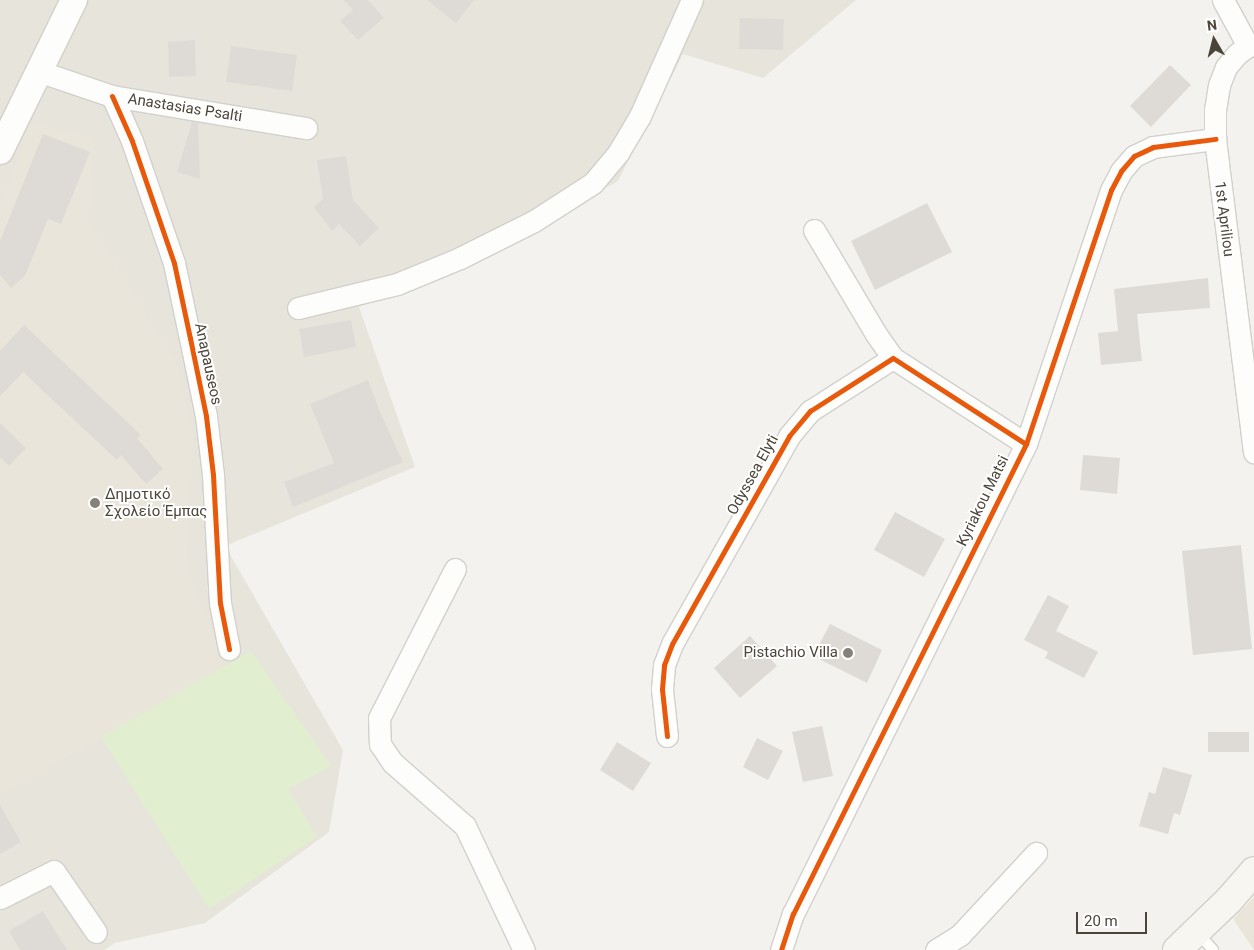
<!DOCTYPE html>
<html>
<head>
<meta charset="utf-8">
<style>
	body { margin:0 }
	#map { position:relative; width:1254px; height:950px; overflow:hidden; background:#f4f2ee; font-family:Roboto,sans-serif }
	div>[style] { position:absolute }
	.residential>* { inset:0; background:#e7e4dc }
	.education>* { inset:0; background:#eae5da }
	.green>* { inset:0; background:#e1eecf }
	.building>* { inset:0; background:#dedbd6 }
	.roads { filter:drop-shadow(1px 0 #d2d0cb) drop-shadow(-1px 0 #d2d0cb) drop-shadow(0 1px #d2d0cb) drop-shadow(0 -1px #d2d0cb) }
	.service>* { height:10px; margin:-5px; padding:0 5px; transform-origin:5px; border-radius:5px; background:#fdfdfc }
	.minor>* { height:21px; margin:-10.5px; padding:0 10.5px; transform-origin:10.5px; border-radius:10.5px; background:#fdfdfc }
	.tertiary>* { height:26px; margin:-13px; padding:0 13px; transform-origin:13px; border-radius:13px; background:#fdfdfc }
	.secondary>* { height:28px; margin:-14px; padding:0 14px; transform-origin:14px; border-radius:14px; background:#f7f6f1 }
	.cycleway>* { height:5px; margin:-2.5px; padding:0 2.5px; transform-origin:2.5px; border-radius:2.5px; background:#e8590c }
	.dots>* { width:14px; height:14px; translate:-50% -50%; box-sizing:border-box; border:2px solid #fff; border-radius:50% }
	span { translate:-50% -50%; white-space:nowrap; text-align:center; line-height:1.15; -webkit-text-stroke:4px #fff; paint-order:stroke }
	.street-label { font-size:15px; color:#4b4439 }
	.poi-label { font-size:15px; color:#4b4439 }
	.left { translate:0 -50%; text-align:left }
	.right { translate:-100% -50%; text-align:right }
	.north { position:absolute; left:1189px; top:15px; width:50px; height:50px; -webkit-text-stroke:4px #fff; paint-order:stroke; rotate:352deg; font-size:14px; font-weight:700; line-height:20px; text-align:center; color:#4b4439 }
	.north::after { content:''; display:block; margin:auto; width:18px; height:22px; background:#4b4439; clip-path:polygon(50% 0,100% 100%,50% 72%,0 100%) }
	.scale { position:absolute; left:1076px; top:912px; width:71px; height:22px; box-sizing:border-box; border:2px solid #4b4439; border-top:0; padding-left:6px; font-size:15px; line-height:18px; white-space:nowrap; color:#4b4439; -webkit-text-stroke:4px #fff; paint-order:stroke }
</style>
</head>
<body>
<div id="map">
	<div class="residential">
		<div style="clip-path:polygon(0 0,856px 0,763px 78px,683px 54px,618px 181px,491px 252px,359px 307px,415px 467px,225px 546px,343px 750px,329px 832px,205px 923px,115px 943px,104px 950px,0 950px)"></div>
	</div>
	<div class="education">
		<div style="clip-path:polygon(32px 122px,93px 139px,88px 219px,178px 368px,194px 438px,186px 567px,226px 667px,0 794px,0 206px)"></div>
		<div style="clip-path:polygon(1254px 897px,1254px 950px,1233px 919px)"></div>
	</div>
	<div class="green">
		<div style="clip-path:polygon(251px 651px,331px 766px,288px 789px,317px 837px,209px 909px,101px 737px)"></div>
	</div>
	<div class="building">
		<div style="clip-path:polygon(344px 0,368px 0,384px 18px,358px 40px,340px 21px,353px 10px)"></div>
		<div style="clip-path:polygon(427px 0,474px 0,456px 23px)"></div>
		<div style="clip-path:polygon(740px 18px,784px 19px,783px 50px,739px 49px)"></div>
		<div style="clip-path:polygon(195px 40px,196px 76px,169px 77px,168px 42px)"></div>
		<div style="clip-path:polygon(231px 46px,297px 55px,292px 91px,226px 82px)"></div>
		<div style="clip-path:polygon(1170px 65px,1191px 85px,1151px 127px,1130px 106px)"></div>
		<div style="clip-path:polygon(192px 122px,198px 123px,200px 179px,177px 172px)"></div>
		<div style="clip-path:polygon(43px 134px,90px 152px,61px 224px,48px 219px,25px 276px,11px 288px,0 275px,0 241px)"></div>
		<div style="clip-path:polygon(346px 156px,353px 200px,379px 228px,360px 246px,339px 224px,332px 231px,314px 207px,323px 199px,317px 160px)"></div>
		<div style="clip-path:polygon(927px 203px,952px 252px,875px 290px,851px 241px)"></div>
		<div style="clip-path:polygon(1208px 278px,1210px 308px,1137px 314px,1142px 361px,1101px 365px,1098px 333px,1118px 331px,1114px 289px)"></div>
		<div style="clip-path:polygon(351px 320px,356px 347px,304px 357px,299px 329px)"></div>
		<div style="clip-path:polygon(24px 325px,141px 435px,137px 438px,163px 469px,146px 484px,121px 455px,117px 460px,23px 372px,0 396px,0 351px)"></div>
		<div style="clip-path:polygon(368px 380px,380px 412px,403px 462px,293px 507px,284px 482px,334px 463px,310px 404px)"></div>
		<div style="clip-path:polygon(0 423px,26px 448px,9px 466px,0 457px)"></div>
		<div style="clip-path:polygon(1083px 455px,1120px 458px,1117px 494px,1080px 490px)"></div>
		<div style="clip-path:polygon(895px 512px,945px 539px,924px 577px,874px 550px)"></div>
		<div style="clip-path:polygon(1241px 545px,1252px 649px,1193px 655px,1182px 551px)"></div>
		<div style="clip-path:polygon(1048px 595px,1069px 606px,1056px 631px,1098px 652px,1084px 678px,1045px 658px,1048px 652px,1024px 640px)"></div>
		<div style="clip-path:polygon(830px 624px,882px 650px,867px 683px,813px 656px)"></div>
		<div style="clip-path:polygon(750px 636px,777px 666px,740px 698px,714px 668px)"></div>
		<div style="clip-path:polygon(822px 726px,833px 776px,803px 782px,792px 732px)"></div>
		<div style="clip-path:polygon(1208px 732px,1249px 732px,1249px 752px,1208px 752px)"></div>
		<div style="clip-path:polygon(757px 738px,783px 751px,768px 780px,743px 767px)"></div>
		<div style="clip-path:polygon(617px 742px,651px 763px,633px 791px,600px 770px)"></div>
		<div style="clip-path:polygon(1163px 767px,1192px 775px,1180px 815px,1174px 813px,1168px 834px,1139px 826px,1149px 792px,1155px 794px)"></div>
		<div style="clip-path:polygon(0 805px,21px 842px,0 854px)"></div>
		<div style="clip-path:polygon(43px 911px,67px 950px,20px 950px,9px 931px)"></div>
	</div>
	<div class="roads">
		<div class="service">
			<div style="left:1197px;top:932px;width:24px;rotate:48deg"></div>
		</div>
		<div class="minor">
			<div style="left:1223px;top:0;width:52px;rotate:61.5deg"></div>
			<div style="left:1254px;top:45px;width:6px;rotate:171deg"></div>
			<div style="left:1248px;top:46px;width:14px;rotate:144deg"></div>
			<div style="left:1237px;top:54px;width:17px;rotate:130deg"></div>
			<div style="left:1226px;top:67px;width:19px;rotate:111deg"></div>
			<div style="left:1219px;top:85px;width:24px;rotate:99deg"></div>
			<div style="left:1215px;top:109px;width:30px;rotate:90deg"></div>
			<div style="left:1215px;top:139px;width:316px;rotate:82.9deg"></div>
			<div style="left:38px;top:71px;width:78px;rotate:18.7deg"></div>
			<div style="left:112px;top:96px;width:197px;rotate:9.4deg"></div>
			<div style="left:112px;top:96px;width:49px;rotate:66deg"></div>
			<div style="left:132px;top:141px;width:129px;rotate:71deg"></div>
			<div style="left:174px;top:263px;width:77px;rotate:78deg"></div>
			<div style="left:190px;top:338px;width:80px;rotate:78.4deg"></div>
			<div style="left:206px;top:416px;width:59px;rotate:83.2deg"></div>
			<div style="left:213px;top:475px;width:128px;rotate:86.9deg"></div>
			<div style="left:220px;top:603px;width:47px;rotate:78.9deg"></div>
			<div style="left:814px;top:230px;width:121px;rotate:59.2deg"></div>
			<div style="left:876px;top:334px;width:29px;rotate:55deg"></div>
			<div style="left:298px;top:308px;width:102px;rotate:-13.6deg"></div>
			<div style="left:397px;top:284px;width:68px;rotate:-22.4deg"></div>
			<div style="left:460px;top:258px;width:83px;rotate:-26.6deg"></div>
			<div style="left:534px;top:221px;width:70px;rotate:-32.8deg"></div>
			<div style="left:593px;top:183px;width:39px;rotate:-50deg"></div>
			<div style="left:618px;top:153px;width:43px;rotate:-59.3deg"></div>
			<div style="left:640px;top:116px;width:127px;rotate:-65.9deg"></div>
			<div style="left:455px;top:569px;width:167px;rotate:117deg"></div>
			<div style="left:379px;top:718px;width:26px;rotate:88deg"></div>
			<div style="left:380px;top:744px;width:23px;rotate:56deg"></div>
			<div style="left:393px;top:763px;width:96px;rotate:41.2deg"></div>
			<div style="left:465px;top:826px;width:137px;rotate:64.6deg"></div>
			<div style="left:667px;top:736px;width:47px;rotate:-96.1deg"></div>
			<div style="left:662px;top:689px;width:24px;rotate:-85deg"></div>
			<div style="left:664px;top:665px;width:22px;rotate:-69deg"></div>
			<div style="left:672px;top:644px;width:239px;rotate:-60.6deg"></div>
			<div style="left:789px;top:436px;width:33px;rotate:-50deg"></div>
			<div style="left:810px;top:411px;width:98px;rotate:-32.6deg"></div>
			<div style="left:893px;top:358px;width:158px;rotate:32.9deg"></div>
			<div style="left:0;top:898px;width:60px;rotate:-26.6deg"></div>
			<div style="left:54px;top:871px;width:74px;rotate:55.5deg"></div>
			<div style="left:781px;top:950px;width:38px;rotate:-72deg"></div>
			<div style="left:793px;top:914px;width:525px;rotate:-63.63deg"></div>
			<div style="left:1026px;top:444px;width:268px;rotate:-71.5deg"></div>
			<div style="left:1111px;top:190px;width:21px;rotate:-62deg"></div>
			<div style="left:1121px;top:171px;width:20px;rotate:-49deg"></div>
			<div style="left:1134px;top:156px;width:21px;rotate:-25deg"></div>
			<div style="left:1153px;top:147px;width:63px;rotate:-7.4deg"></div>
			<div style="left:936px;top:950px;width:28px;rotate:-32deg"></div>
			<div style="left:960px;top:935px;width:112px;rotate:-47.2deg"></div>
		</div>
		<div class="tertiary">
			<div style="left:0;top:151px;width:168px;rotate:-63.9deg"></div>
		</div>
		<div class="secondary">
			<div style="left:1177px;top:950px;width:72px;rotate:-43.9deg"></div>
			<div style="left:1229px;top:900px;width:38px;rotate:-49deg"></div>
		</div>
	</div>
	<div class="cycleway">
		<div style="left:112px;top:96px;width:49px;rotate:66deg"></div>
		<div style="left:132px;top:141px;width:129px;rotate:71deg"></div>
		<div style="left:174px;top:263px;width:77px;rotate:78deg"></div>
		<div style="left:190px;top:338px;width:80px;rotate:78.4deg"></div>
		<div style="left:206px;top:416px;width:59px;rotate:83.2deg"></div>
		<div style="left:213px;top:475px;width:128px;rotate:86.9deg"></div>
		<div style="left:220px;top:603px;width:47px;rotate:78.9deg"></div>
		<div style="left:667px;top:736px;width:47px;rotate:-96.1deg"></div>
		<div style="left:662px;top:689px;width:24px;rotate:-85deg"></div>
		<div style="left:664px;top:665px;width:22px;rotate:-69deg"></div>
		<div style="left:672px;top:644px;width:239px;rotate:-60.6deg"></div>
		<div style="left:789px;top:436px;width:33px;rotate:-50deg"></div>
		<div style="left:810px;top:411px;width:98px;rotate:-32.6deg"></div>
		<div style="left:893px;top:358px;width:158px;rotate:32.9deg"></div>
		<div style="left:781px;top:950px;width:38px;rotate:-72deg"></div>
		<div style="left:793px;top:914px;width:525px;rotate:-63.63deg"></div>
		<div style="left:1026px;top:444px;width:268px;rotate:-71.5deg"></div>
		<div style="left:1111px;top:190px;width:21px;rotate:-62deg"></div>
		<div style="left:1121px;top:171px;width:20px;rotate:-49deg"></div>
		<div style="left:1134px;top:156px;width:21px;rotate:-25deg"></div>
		<div style="left:1153px;top:147px;width:63px;rotate:-7.4deg"></div>
	</div>
	<div class="dots">
		<div style="left:95px;top:503px;background:#868178"></div>
		<div style="left:848px;top:653px;background:#868178"></div>
	</div>
	<div class="street-label">
		<span style="left:185px;top:108px;rotate:9deg">Anastasias Psalti</span>
		<span style="left:1224px;top:219px;rotate:83deg">1st Apriliou</span>
		<span style="left:208px;top:364px;rotate:78deg">Anapauseos</span>
		<span style="left:753px;top:475px;rotate:-61deg">Odyssea Elyti</span>
		<span style="left:983px;top:501px;rotate:-64deg">Kyriakou Matsi</span>
	</div>
	<div class="poi-label">
		<span class="left" style="left:105px;top:503px">Δημοτικό<br>Σχολείο Έμπας</span>
		<span class="right" style="left:838px;top:653px">Pistachio Villa</span>
	</div>
	<div class="north">N</div>
	<div class="scale">20 m</div>
</div>
</body>
</html>
